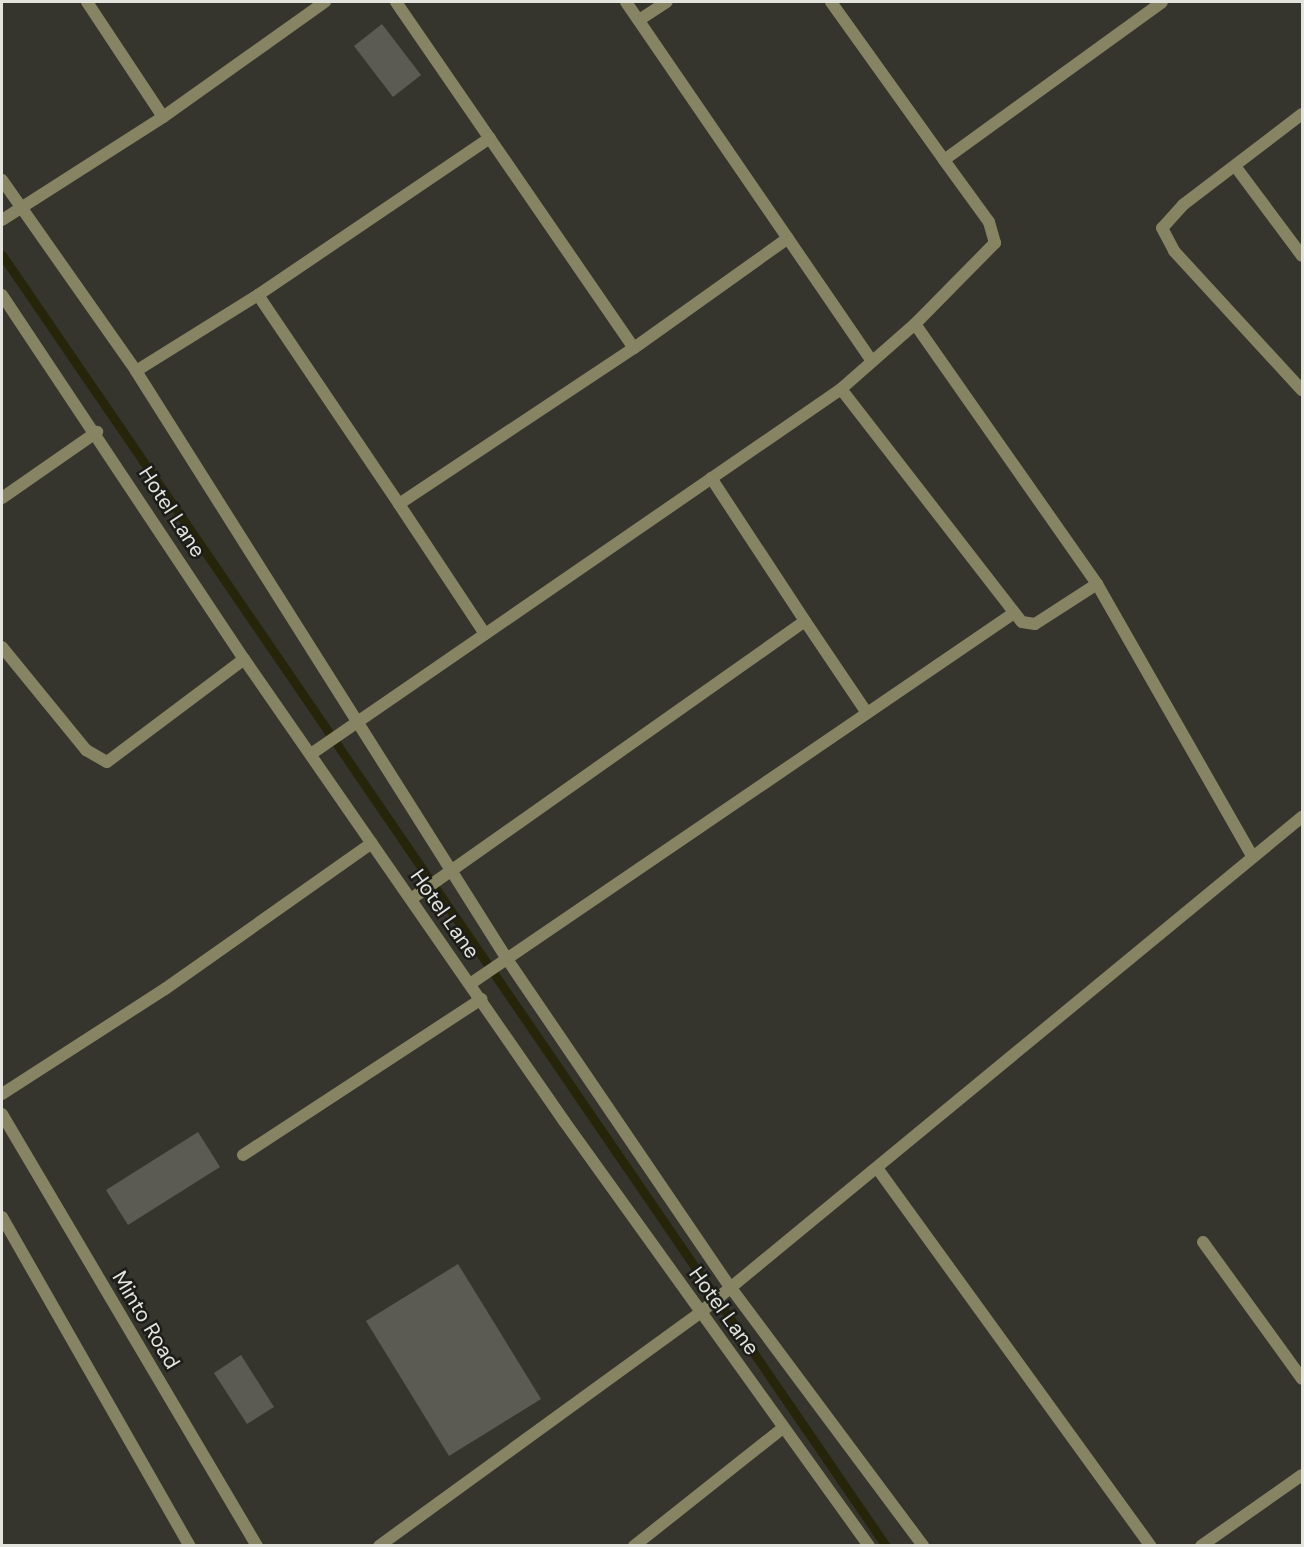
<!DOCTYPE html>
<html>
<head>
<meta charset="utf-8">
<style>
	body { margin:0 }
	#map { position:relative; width:1304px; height:1547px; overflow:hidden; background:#35352e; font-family:"DM Sans",sans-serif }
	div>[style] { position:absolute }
	.stream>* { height:9px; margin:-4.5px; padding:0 4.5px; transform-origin:4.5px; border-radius:4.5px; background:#272509 }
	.building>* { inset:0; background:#5b5b53 }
	.minor>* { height:12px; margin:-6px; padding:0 6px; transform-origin:6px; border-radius:6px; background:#868462 }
	.tertiary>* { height:12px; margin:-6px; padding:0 6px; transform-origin:6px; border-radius:6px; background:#868462 }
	span { translate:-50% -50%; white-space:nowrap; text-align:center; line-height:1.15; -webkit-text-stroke:5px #1c1c19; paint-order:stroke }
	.street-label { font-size:21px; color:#e4e4df }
	.frame { position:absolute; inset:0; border:3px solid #e4e4df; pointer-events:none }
</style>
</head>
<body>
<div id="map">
	<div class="stream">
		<div style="left:2px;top:255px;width:1565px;rotate:55.6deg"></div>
	</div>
	<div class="building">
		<div style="clip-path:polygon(382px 24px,421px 75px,393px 97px,354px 46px)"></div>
		<div style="clip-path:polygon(198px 1132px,220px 1167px,128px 1225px,106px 1190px)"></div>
		<div style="clip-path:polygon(458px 1264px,541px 1399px,449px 1456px,366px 1321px)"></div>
		<div style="clip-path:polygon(241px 1355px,274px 1407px,247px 1424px,214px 1373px)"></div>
	</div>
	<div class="minor">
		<div style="left:87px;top:2px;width:138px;rotate:56.5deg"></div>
		<div style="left:396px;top:2px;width:420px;rotate:55.5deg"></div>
		<div style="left:634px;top:348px;width:189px;rotate:-35.5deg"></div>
		<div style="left:626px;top:2px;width:434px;rotate:55.6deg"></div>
		<div style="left:831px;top:2px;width:194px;rotate:54.4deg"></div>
		<div style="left:944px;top:160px;width:269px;rotate:-35.9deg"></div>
		<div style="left:639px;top:20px;width:33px;rotate:-33deg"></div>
		<div style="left:1302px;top:114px;width:150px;rotate:142.6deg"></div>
		<div style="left:1183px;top:205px;width:31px;rotate:132deg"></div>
		<div style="left:1162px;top:228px;width:26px;rotate:62deg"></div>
		<div style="left:1174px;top:251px;width:189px;rotate:47.4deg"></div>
		<div style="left:1235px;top:166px;width:112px;rotate:53.3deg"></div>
		<div style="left:2px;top:180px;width:233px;rotate:54.9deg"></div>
		<div style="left:136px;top:371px;width:695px;rotate:57.75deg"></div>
		<div style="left:507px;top:959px;width:398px;rotate:55.8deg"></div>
		<div style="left:731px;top:1288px;width:322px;rotate:53.3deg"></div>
		<div style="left:2px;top:220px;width:191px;rotate:-32.6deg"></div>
		<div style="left:163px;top:117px;width:199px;rotate:-35.4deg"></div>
		<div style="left:2px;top:295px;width:437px;rotate:56.4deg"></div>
		<div style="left:244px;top:659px;width:562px;rotate:55.29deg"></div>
		<div style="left:564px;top:1121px;width:523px;rotate:54.33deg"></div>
		<div style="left:915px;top:324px;width:317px;rotate:55deg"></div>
		<div style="left:1097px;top:584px;width:314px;rotate:60.3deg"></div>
		<div style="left:136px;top:371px;width:144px;rotate:-31.9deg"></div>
		<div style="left:841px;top:389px;width:295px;rotate:52.2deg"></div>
		<div style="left:1022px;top:622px;width:13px;rotate:9deg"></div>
		<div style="left:1035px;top:624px;width:74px;rotate:-32.8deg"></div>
		<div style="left:2px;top:498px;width:116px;rotate:-34.8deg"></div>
		<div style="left:399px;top:504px;width:252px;rotate:-124deg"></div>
		<div style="left:258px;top:295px;width:280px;rotate:-34.1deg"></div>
		<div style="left:805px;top:621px;width:111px;rotate:56deg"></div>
		<div style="left:485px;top:634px;width:156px;rotate:-123.5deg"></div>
		<div style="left:399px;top:504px;width:282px;rotate:-33.6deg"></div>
		<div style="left:2px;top:647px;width:133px;rotate:50.8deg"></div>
		<div style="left:86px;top:750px;width:24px;rotate:30deg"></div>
		<div style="left:107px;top:762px;width:171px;rotate:-36.9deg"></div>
		<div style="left:311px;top:754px;width:644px;rotate:-34.55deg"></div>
		<div style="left:841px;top:389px;width:98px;rotate:-41.3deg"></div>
		<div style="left:915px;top:324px;width:114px;rotate:-45.4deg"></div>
		<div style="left:995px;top:243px;width:22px;rotate:-106deg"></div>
		<div style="left:989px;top:222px;width:77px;rotate:-126deg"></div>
		<div style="left:411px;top:899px;width:482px;rotate:-35.2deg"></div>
		<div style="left:805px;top:621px;width:171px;rotate:-123.3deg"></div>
		<div style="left:470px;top:984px;width:658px;rotate:-34.29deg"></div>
		<div style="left:2px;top:1094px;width:194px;rotate:-32.8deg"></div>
		<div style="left:165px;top:989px;width:253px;rotate:-35.2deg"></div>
		<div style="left:243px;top:1155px;width:285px;rotate:-33.2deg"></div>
		<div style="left:877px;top:1168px;width:467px;rotate:54.1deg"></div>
		<div style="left:1203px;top:1242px;width:169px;rotate:54.1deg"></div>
		<div style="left:379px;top:1546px;width:398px;rotate:-36deg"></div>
		<div style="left:701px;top:1312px;width:779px;rotate:-39.48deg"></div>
		<div style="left:634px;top:1546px;width:191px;rotate:-38.4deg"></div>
		<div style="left:1201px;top:1546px;width:123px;rotate:-35.1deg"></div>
	</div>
	<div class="tertiary">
		<div style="left:2px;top:1114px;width:502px;rotate:59.45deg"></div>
		<div style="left:2px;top:1217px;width:379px;rotate:60.3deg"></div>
	</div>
	<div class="street-label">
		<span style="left:172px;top:512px;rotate:57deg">Hotel Lane</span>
		<span style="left:445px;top:914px;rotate:55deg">Hotel Lane</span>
		<span style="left:724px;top:1311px;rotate:54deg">Hotel Lane</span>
		<span style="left:146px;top:1320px;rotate:59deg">Minto Road</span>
	</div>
	<div class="frame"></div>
</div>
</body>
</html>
